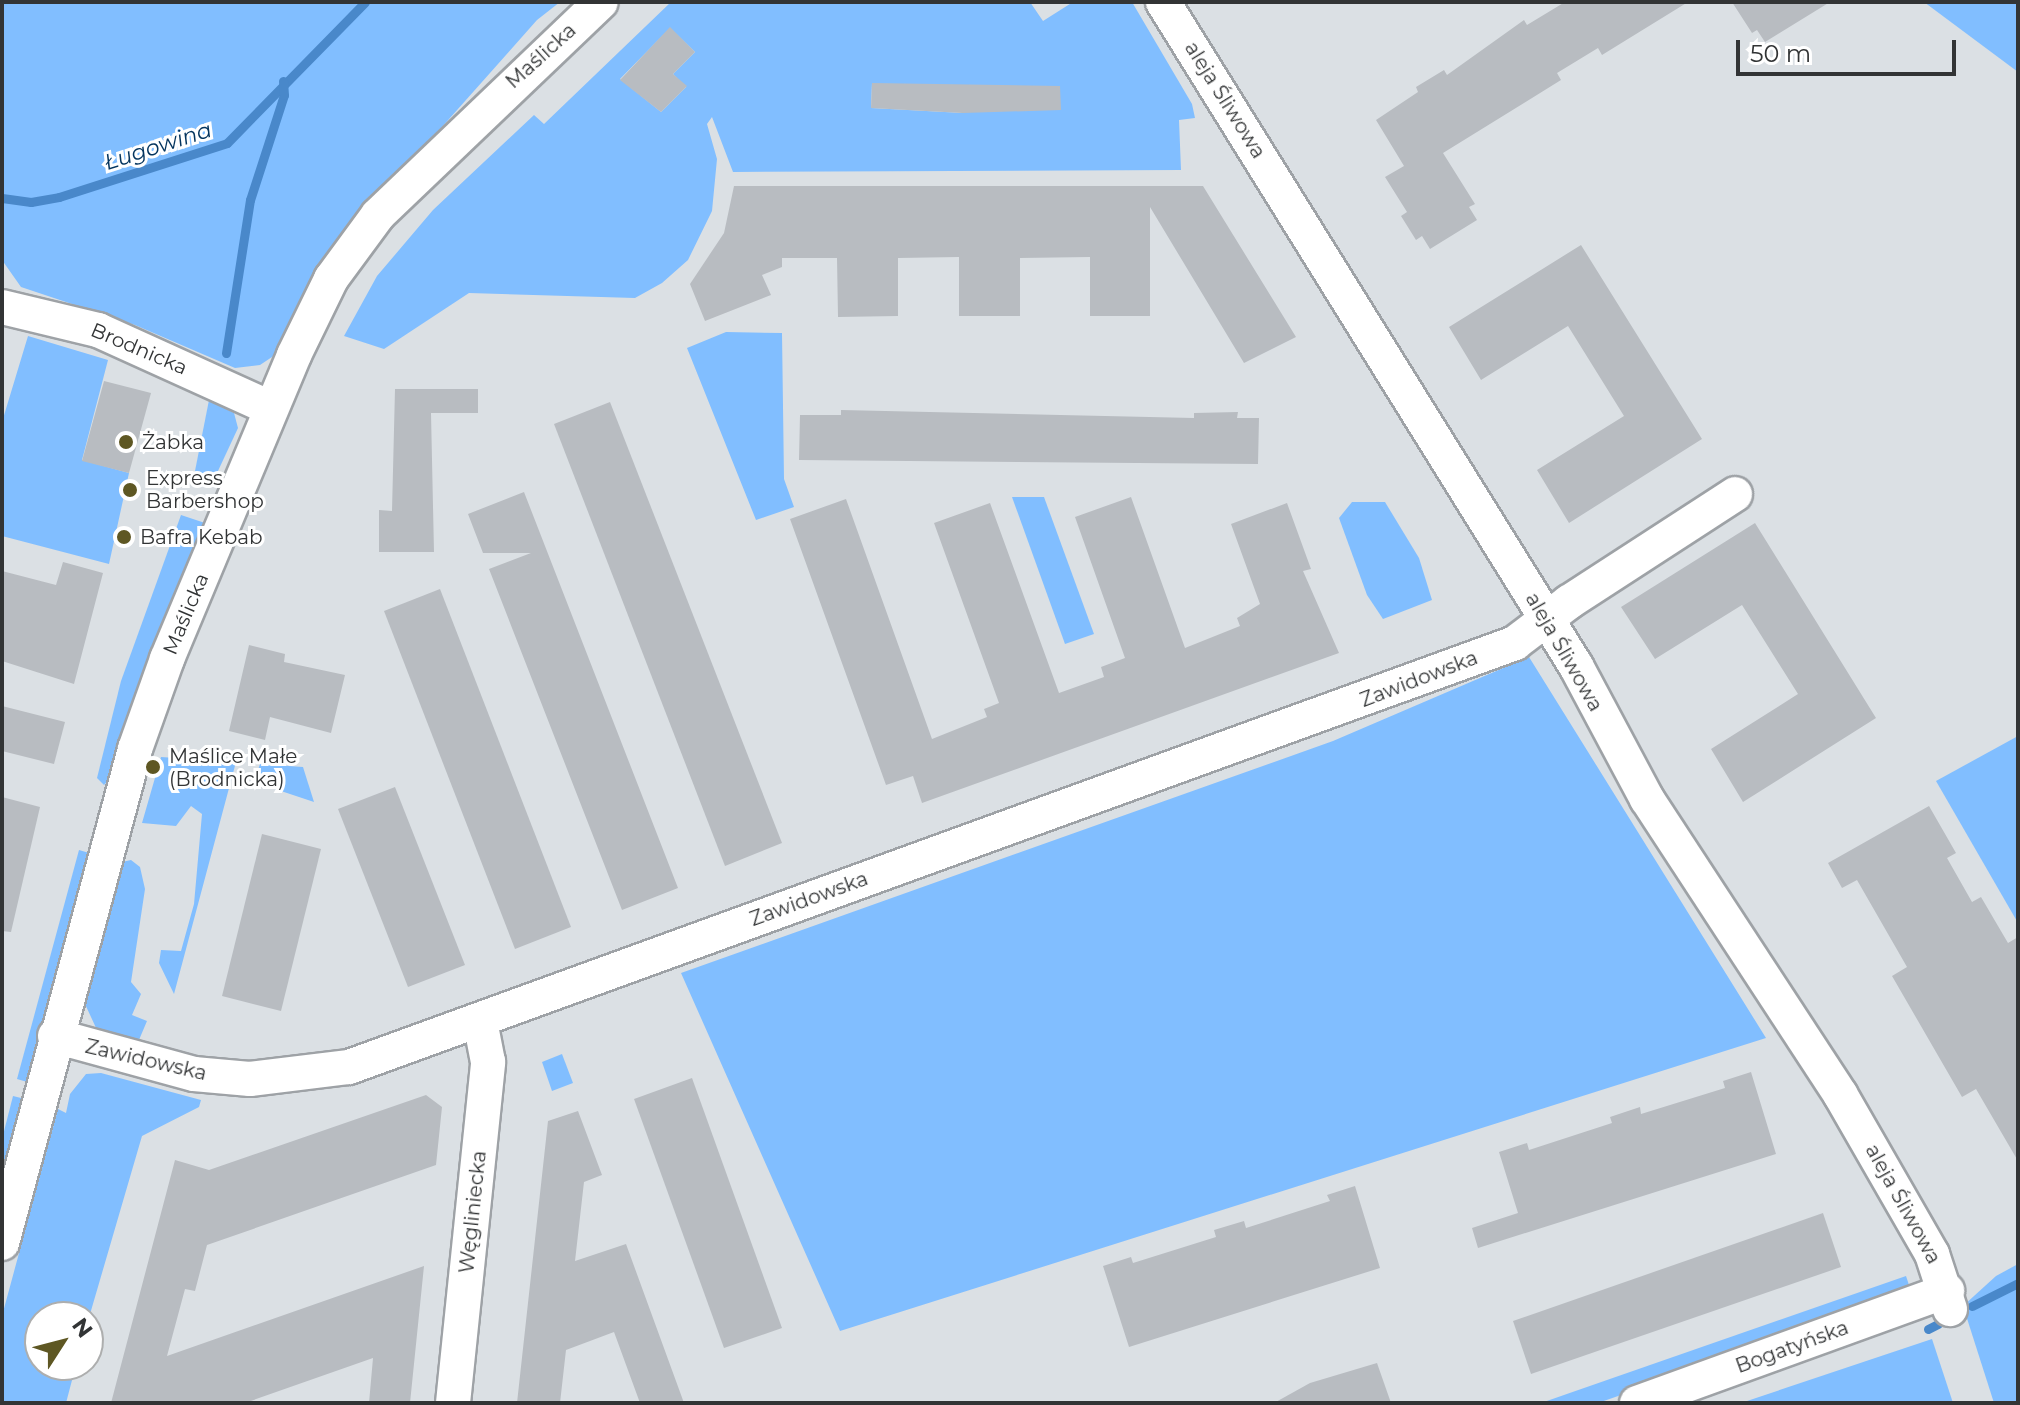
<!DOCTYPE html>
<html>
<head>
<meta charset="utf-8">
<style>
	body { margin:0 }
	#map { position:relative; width:2020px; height:1405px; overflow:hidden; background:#dbe0e4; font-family:Montserrat,sans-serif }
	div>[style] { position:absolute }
	.green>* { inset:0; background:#81beff }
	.stream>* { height:9px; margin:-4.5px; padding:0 4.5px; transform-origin:4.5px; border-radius:4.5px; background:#4988ca }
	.building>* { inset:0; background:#b8bcc1 }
	.roads { filter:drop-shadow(2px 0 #9ea2a6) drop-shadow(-2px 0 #9ea2a6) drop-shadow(0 2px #9ea2a6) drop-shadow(0 -2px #9ea2a6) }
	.minor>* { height:34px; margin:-17px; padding:0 17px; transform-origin:17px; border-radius:17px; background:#fff }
	.dots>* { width:22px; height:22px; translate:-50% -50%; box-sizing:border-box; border:4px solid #fff; border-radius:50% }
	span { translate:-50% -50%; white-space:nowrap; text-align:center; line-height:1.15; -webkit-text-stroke:6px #fff; paint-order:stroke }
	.street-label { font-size:20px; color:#323435 }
	.poi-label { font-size:20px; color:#323435 }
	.left { translate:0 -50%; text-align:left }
	.water-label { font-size:22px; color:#03345e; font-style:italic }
	.frame { position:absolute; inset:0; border:4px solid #323435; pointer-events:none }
	.north { position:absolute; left:24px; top:1301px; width:80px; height:80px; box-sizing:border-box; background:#fff; border:2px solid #adaeae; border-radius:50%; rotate:54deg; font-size:22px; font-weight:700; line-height:32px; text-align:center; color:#323435 }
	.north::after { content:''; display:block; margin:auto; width:28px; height:36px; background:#5e5723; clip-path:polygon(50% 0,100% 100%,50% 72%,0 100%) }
	.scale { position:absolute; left:1736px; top:40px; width:220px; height:36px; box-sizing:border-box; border:4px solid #323435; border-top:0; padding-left:10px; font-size:24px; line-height:28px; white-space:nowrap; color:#323435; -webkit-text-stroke:6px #fff; paint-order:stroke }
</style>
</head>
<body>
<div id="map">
	<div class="green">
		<div style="clip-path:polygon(2px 2px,560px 2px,537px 20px,337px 245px,287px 347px,260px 365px,235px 368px,135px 325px,21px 287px,2px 260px)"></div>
		<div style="clip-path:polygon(evenodd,671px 2px,1030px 2px,1043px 21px,1073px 2px,1132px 2px,1192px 104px,1195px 118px,1179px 120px,1181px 170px,733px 172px,712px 117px,707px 124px,717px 159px,712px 211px,688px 260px,662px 283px,635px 298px,469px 293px,384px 349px,344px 336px,377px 276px,433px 210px,534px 115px,544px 124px,671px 2px,670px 28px,695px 52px,673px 74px,686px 87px,661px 112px,620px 79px,670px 28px,671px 2px,872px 83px,963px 113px,871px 108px,872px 83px)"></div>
		<div style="clip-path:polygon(1924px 2px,2018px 2px,2018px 72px)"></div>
		<div style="clip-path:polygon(726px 332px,782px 333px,784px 479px,794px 507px,756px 520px,687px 348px)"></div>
		<div style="clip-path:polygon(28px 336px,108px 360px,82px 460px,129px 473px,109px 564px,2px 536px,2px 422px)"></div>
		<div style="clip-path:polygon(209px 400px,234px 413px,238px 428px,211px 486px,194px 476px)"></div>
		<div style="clip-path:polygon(1012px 497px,1044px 497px,1094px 634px,1065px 644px)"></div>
		<div style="clip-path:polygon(1352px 502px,1385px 502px,1419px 558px,1432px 600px,1383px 619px,1367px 595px,1339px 518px)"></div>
		<div style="clip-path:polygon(181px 515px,205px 523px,118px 770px,104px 785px,97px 778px,121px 681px)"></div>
		<div style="clip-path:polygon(1529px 657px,1766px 1038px,840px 1331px,681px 973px,1333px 741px)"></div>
		<div style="clip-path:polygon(2018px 736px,2018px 923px,1936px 781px)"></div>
		<div style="clip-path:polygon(161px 757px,236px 762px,174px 994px,159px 963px,161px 950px,181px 951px,194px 904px,202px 814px,191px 806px,176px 826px,142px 823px)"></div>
		<div style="clip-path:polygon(260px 764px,303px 767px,314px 802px,254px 782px)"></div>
		<div style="clip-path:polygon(79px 850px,96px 855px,34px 1084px,17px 1079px)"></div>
		<div style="clip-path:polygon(131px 860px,140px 867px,145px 889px,131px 982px,141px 994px,132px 1015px,147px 1021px,136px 1047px,97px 1030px,85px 1004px,122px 862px)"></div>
		<div style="clip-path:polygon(562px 1054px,573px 1083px,552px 1091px,542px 1062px)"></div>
		<div style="clip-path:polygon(101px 1073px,201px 1100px,199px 1107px,142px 1136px,88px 1321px,40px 1317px,40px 1365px,76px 1365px,66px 1403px,2px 1403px,2px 1316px,58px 1109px,66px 1113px,70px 1094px,86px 1074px)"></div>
		<div style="clip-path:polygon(13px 1096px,29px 1100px,2px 1204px,2px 1139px)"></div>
		<div style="clip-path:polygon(2018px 1264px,2018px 1403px,1994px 1403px,1963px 1306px,1996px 1276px)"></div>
		<div style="clip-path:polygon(1906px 1276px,1912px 1294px,1598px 1403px,1541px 1403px)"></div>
		<div style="clip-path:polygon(1932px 1339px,1953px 1403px,1741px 1403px)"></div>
	</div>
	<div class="stream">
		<div style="left:2px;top:198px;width:29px;rotate:8deg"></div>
		<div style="left:31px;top:202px;width:28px;rotate:-10deg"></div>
		<div style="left:59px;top:197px;width:176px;rotate:-17.8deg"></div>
		<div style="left:227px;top:143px;width:197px;rotate:-45.6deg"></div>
		<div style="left:226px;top:353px;width:155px;rotate:-81.1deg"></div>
		<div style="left:250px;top:200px;width:110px;rotate:-72.1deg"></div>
		<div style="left:284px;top:95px;width:14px;rotate:-94deg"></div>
		<div style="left:1972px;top:1306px;width:51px;rotate:-26.6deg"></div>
		<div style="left:1928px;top:1329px;width:11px;rotate:-27deg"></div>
	</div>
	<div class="building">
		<div style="clip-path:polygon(1565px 2px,1688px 2px,1602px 55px,1598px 48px,1557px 73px,1561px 80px,1443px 153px,1475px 204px,1469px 207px,1477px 220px,1430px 249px,1422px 236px,1416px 240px,1401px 216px,1407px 212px,1385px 177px,1404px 166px,1376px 120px,1418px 92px,1416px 87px,1444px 70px,1447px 75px,1524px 20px,1527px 25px)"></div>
		<div style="clip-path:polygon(1732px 2px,1830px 2px,1765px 42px,1757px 30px,1752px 33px)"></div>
		<div style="clip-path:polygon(670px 27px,695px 52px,673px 74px,687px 86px,661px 112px,620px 80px)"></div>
		<div style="clip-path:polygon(872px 83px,1060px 86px,1061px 110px,963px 113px,871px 108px)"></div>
		<div style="clip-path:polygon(734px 186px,1203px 186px,1296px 337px,1244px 363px,1150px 207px,1150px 316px,1090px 316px,1090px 257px,1020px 258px,1020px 316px,959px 316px,959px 257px,898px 258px,898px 316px,838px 317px,837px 258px,782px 258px,782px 267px,762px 275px,771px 295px,705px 321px,690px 284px,724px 233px)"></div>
		<div style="clip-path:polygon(1581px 245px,1702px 439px,1569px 523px,1537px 470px,1624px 416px,1568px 326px,1481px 380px,1449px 327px)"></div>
		<div style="clip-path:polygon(104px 381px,151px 393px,129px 473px,82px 461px)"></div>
		<div style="clip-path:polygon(395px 389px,478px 389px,478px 413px,431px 413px,434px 552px,379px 552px,379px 510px,392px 511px)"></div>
		<div style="clip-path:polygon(610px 402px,782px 843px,725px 866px,554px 424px)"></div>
		<div style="clip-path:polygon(841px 410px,1194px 418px,1194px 413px,1238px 412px,1237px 418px,1259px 418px,1258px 464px,799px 460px,800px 415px,841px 415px)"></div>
		<div style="clip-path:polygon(524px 492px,678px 888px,622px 910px,489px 569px,531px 553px,483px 553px,468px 514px)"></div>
		<div style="clip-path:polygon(1131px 497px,1185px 648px,1240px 626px,1237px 618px,1260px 604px,1231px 524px,1287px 503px,1311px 569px,1303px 571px,1339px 653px,922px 803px,913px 776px,886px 785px,790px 519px,846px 499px,932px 739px,987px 717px,984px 709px,999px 703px,934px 523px,990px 503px,1059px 693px,1104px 677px,1101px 667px,1125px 658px,1075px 517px)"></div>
		<div style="clip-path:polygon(1755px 523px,1876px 718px,1743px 802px,1711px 749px,1798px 694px,1742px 605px,1655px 659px,1621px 607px)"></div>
		<div style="clip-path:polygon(63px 562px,103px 573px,74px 684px,2px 661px,2px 571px,56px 585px)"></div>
		<div style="clip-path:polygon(440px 589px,571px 927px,515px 949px,384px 611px)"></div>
		<div style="clip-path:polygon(249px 645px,285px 654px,284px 662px,345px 675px,331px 733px,270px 717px,265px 740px,229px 731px)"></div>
		<div style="clip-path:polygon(2px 706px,65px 722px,54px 764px,2px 751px)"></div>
		<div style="clip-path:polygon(395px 787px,465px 965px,408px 987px,338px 809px)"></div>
		<div style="clip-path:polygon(2px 797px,40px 807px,11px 932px,2px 931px)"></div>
		<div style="clip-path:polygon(1929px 806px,1956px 853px,1947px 858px,1972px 902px,1981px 897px,2008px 943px,2018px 937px,2018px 1161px,1976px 1089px,1962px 1097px,1892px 976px,1907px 967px,1857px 880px,1842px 888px,1828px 863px)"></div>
		<div style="clip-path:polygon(262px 834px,321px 849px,281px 1011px,222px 996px)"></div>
		<div style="clip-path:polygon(1751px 1072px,1776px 1154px,1478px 1248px,1472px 1228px,1518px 1213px,1499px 1152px,1527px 1143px,1529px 1150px,1612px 1123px,1610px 1117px,1640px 1107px,1641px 1114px,1725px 1088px,1723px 1081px)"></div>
		<div style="clip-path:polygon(692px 1078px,782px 1328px,724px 1348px,634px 1099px)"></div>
		<div style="clip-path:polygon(426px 1095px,442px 1107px,436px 1165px,207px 1245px,195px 1291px,185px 1289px,167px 1356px,424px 1266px,410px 1403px,369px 1403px,373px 1358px,245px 1403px,111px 1403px,175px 1160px,209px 1170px)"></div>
		<div style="clip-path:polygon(578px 1111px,602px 1175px,584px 1182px,575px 1261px,626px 1244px,684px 1403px,640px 1403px,614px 1332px,566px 1350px,560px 1403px,517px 1403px,548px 1121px)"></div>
		<div style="clip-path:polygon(1355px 1186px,1380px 1268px,1129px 1347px,1103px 1266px,1131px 1257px,1133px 1263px,1216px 1237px,1214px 1230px,1244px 1221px,1246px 1228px,1330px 1201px,1327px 1195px)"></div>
		<div style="clip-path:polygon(1823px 1213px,1841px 1267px,1531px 1374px,1513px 1321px)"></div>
		<div style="clip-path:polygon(1377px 1363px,1391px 1403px,1274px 1403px,1310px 1383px)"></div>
	</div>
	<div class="roads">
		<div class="minor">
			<div style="left:1163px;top:2px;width:782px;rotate:58.12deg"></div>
			<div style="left:1576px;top:666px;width:151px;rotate:61.9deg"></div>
			<div style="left:1647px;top:799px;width:353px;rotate:56.8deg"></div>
			<div style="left:1840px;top:1094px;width:185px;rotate:60.1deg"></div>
			<div style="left:1932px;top:1254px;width:58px;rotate:71.9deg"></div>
			<div style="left:2px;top:307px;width:99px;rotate:13.5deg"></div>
			<div style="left:98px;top:330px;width:189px;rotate:24.4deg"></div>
			<div style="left:55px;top:1036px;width:144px;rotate:15.3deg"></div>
			<div style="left:194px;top:1074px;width:56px;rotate:5.1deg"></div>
			<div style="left:250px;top:1079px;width:100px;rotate:-6.9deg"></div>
			<div style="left:349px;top:1067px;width:1241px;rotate:-19.98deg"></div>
			<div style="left:1515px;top:643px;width:68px;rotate:-37.2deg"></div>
			<div style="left:1569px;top:602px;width:198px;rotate:-33deg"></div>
			<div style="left:2px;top:1243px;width:512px;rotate:-74.93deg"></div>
			<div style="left:135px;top:749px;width:96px;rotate:-70.4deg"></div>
			<div style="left:167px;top:659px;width:329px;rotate:-67.3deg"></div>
			<div style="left:294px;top:355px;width:85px;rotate:-64deg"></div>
			<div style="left:331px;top:279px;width:79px;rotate:-53.7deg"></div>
			<div style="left:378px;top:215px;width:308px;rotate:-43.7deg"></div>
			<div style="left:453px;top:1403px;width:343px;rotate:-84.1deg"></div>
			<div style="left:488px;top:1062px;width:42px;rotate:-101deg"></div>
			<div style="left:1637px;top:1403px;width:330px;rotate:-19.9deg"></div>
		</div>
	</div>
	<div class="dots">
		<div style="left:126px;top:442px;background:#5e5723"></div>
		<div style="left:130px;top:490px;background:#5e5723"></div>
		<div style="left:124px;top:537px;background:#5e5723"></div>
		<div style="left:153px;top:767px;background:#5e5723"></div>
	</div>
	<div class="street-label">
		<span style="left:541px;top:56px;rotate:-42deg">Maślicka</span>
		<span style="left:1225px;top:100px;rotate:58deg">aleja Śliwowa</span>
		<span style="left:139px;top:349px;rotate:23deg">Brodnicka</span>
		<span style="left:186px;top:614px;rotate:-67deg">Maślicka</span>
		<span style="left:1564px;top:652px;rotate:60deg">aleja Śliwowa</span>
		<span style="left:1419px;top:679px;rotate:-21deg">Zawidowska</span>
		<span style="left:809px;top:899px;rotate:-20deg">Zawidowska</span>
		<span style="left:146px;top:1060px;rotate:13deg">Zawidowska</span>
		<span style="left:1903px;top:1204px;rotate:61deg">aleja Śliwowa</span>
		<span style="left:473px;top:1212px;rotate:-84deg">Węgliniecka</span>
		<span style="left:1792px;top:1347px;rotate:-20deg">Bogatyńska</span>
	</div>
	<div class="poi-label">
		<span class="left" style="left:142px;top:442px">Żabka</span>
		<span class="left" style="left:146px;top:490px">Express<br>Barbershop</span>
		<span class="left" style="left:140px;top:537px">Bafra Kebab</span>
		<span class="left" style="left:169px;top:768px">Maślice Małe<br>(Brodnicka)</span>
	</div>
	<div class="water-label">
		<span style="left:158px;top:146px;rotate:-18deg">Ługowina</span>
	</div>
	<div class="frame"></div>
	<div class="north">N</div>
	<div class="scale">50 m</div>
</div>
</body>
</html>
